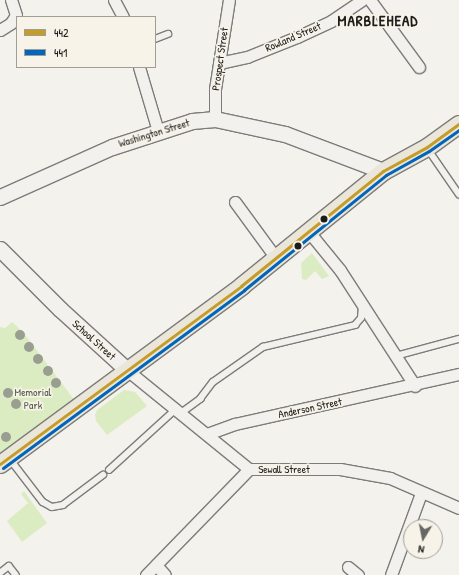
<!DOCTYPE html>
<html>
<head>
<meta charset="utf-8">
<style>
	body { margin:0 }
	#map { position:relative; width:459px; height:575px; overflow:hidden; background:#f4f2ec; font-family:"Patrick Hand",sans-serif }
	div>[style] { position:absolute }
	.green>* { inset:0; background:#dbecc3 }
	.roads { filter:drop-shadow(1px 0 #7d7c7a) drop-shadow(-1px 0 #7d7c7a) drop-shadow(0 1px #7d7c7a) drop-shadow(0 -1px #7d7c7a) }
	.service>* { height:5.5px; margin:-2.75px; padding:0 2.75px; transform-origin:2.75px; border-radius:2.75px; background:#f2f1ed }
	.minor>* { height:11px; margin:-5.5px; padding:0 5.5px; transform-origin:5.5px; border-radius:5.5px; background:#f2f1ed }
	.secondary>* { height:15px; margin:-7.5px; padding:0 7.5px; transform-origin:7.5px; border-radius:7.5px; background:#f2f1ed }
	.primary>* { height:17px; margin:-8.5px; padding:0 8.5px; transform-origin:8.5px; border-radius:8.5px; background:#ebe6da }
	.bus-1>* { height:3px; margin:-1.5px; padding:0 1.5px; transform-origin:1.5px; border-radius:1.5px; background:#c69c28 }
	.bus-2>* { height:3px; margin:-1.5px; padding:0 1.5px; transform-origin:1.5px; border-radius:1.5px; background:#0065bd }
	.trees>* { width:10px; height:10px; margin:-5px; border-radius:50%; background:#999e90 }
	.dots>* { width:11px; height:11px; translate:-50% -50%; box-sizing:border-box; border:2px solid #f7f3e8; border-radius:50% }
	span { translate:-50% -50%; white-space:nowrap; text-align:center; line-height:1.15; -webkit-text-stroke:3.5px #f7f3e8; paint-order:stroke }
	.street-label { font-size:11px; color:#1c1c1c }
	.park-label { font-size:11px; color:#4f5944 }
	.district-label { font-size:15px; color:#1c1c1c; font-weight:700; letter-spacing:1px }
	.legend { position:absolute; left:16px; top:16px; width:140px; height:52px; box-sizing:border-box; background:#f7f3e8; border:1px solid #9f9d96; margin:0; padding:5px 7px; list-style:none; font-size:12px; color:#1c1c1c }
	.legend li { display:flex; align-items:center; gap:8px; height:20px }
	.legend b { width:20px; border:1px solid #9f9d96 }
	.north { position:absolute; left:403px; top:519px; width:40px; height:40px; box-sizing:border-box; background:#f7f3e8; border:1px solid #9f9d96; border-radius:50%; rotate:190deg; font-size:11px; font-weight:700; line-height:16px; text-align:center; color:#1c1c1c }
	.north::after { content:''; display:block; margin:auto; width:14px; height:18px; background:#686765; clip-path:polygon(50% 0,100% 100%,50% 72%,0 100%) }
</style>
</head>
<body>
<div id="map">
	<div class="green">
		<div style="clip-path:polygon(312px 253px,329px 276px,322px 279px,315px 271px,306px 280px,302px 279px,301px 263px)"></div>
		<div style="clip-path:polygon(12px 322px,23px 332px,79px 406px,0 464px,0 327px,5px 328px)"></div>
		<div style="clip-path:polygon(124px 390px,135px 392px,147px 406px,107px 435px,96px 421px,95px 415px,97px 410px)"></div>
		<div style="clip-path:polygon(24px 491px,47px 523px,22px 542px,7px 521px,28px 503px,21px 494px)"></div>
	</div>
	<div class="roads">
		<div class="service">
			<div style="left:155px;top:39px;width:14px;rotate:-21deg"></div>
			<div style="left:428px;top:149px;width:55px;rotate:55.4deg"></div>
			<div style="left:396px;top:356px;width:65px;rotate:-15.1deg"></div>
			<div style="left:181px;top:413px;width:24px;rotate:-36deg"></div>
			<div style="left:200px;top:399px;width:21px;rotate:-53deg"></div>
			<div style="left:213px;top:382px;width:61px;rotate:-35deg"></div>
			<div style="left:263px;top:347px;width:95px;rotate:-13.4deg"></div>
			<div style="left:355px;top:325px;width:9px;rotate:-49deg"></div>
			<div style="left:361px;top:318px;width:12px;rotate:-85deg"></div>
			<div style="left:10px;top:459px;width:54px;rotate:52.5deg"></div>
			<div style="left:43px;top:502px;width:10px;rotate:29deg"></div>
			<div style="left:52px;top:507px;width:11px;rotate:-10deg"></div>
			<div style="left:63px;top:505px;width:50px;rotate:-36.9deg"></div>
			<div style="left:109px;top:470px;width:91px;rotate:-42.3deg"></div>
			<div style="left:0;top:573px;width:11px;rotate:-38deg"></div>
			<div style="left:9px;top:566px;width:11px;rotate:52deg"></div>
		</div>
		<div class="minor">
			<div style="left:114px;top:0;width:19px;rotate:62deg"></div>
			<div style="left:370px;top:0;width:83px;rotate:53.8deg"></div>
			<div style="left:0;top:30px;width:13px;rotate:-32deg"></div>
			<div style="left:11px;top:23px;width:9px;rotate:-58deg"></div>
			<div style="left:16px;top:15px;width:16px;rotate:-108deg"></div>
			<div style="left:219px;top:63px;width:29px;rotate:-12deg"></div>
			<div style="left:247px;top:57px;width:54px;rotate:-21.8deg"></div>
			<div style="left:297px;top:37px;width:38px;rotate:-25deg"></div>
			<div style="left:331px;top:21px;width:37px;rotate:-34deg"></div>
			<div style="left:139px;top:67px;width:67px;rotate:73.5deg"></div>
			<div style="left:215px;top:119px;width:30px;rotate:-90deg"></div>
			<div style="left:215px;top:89px;width:90px;rotate:-81.1deg"></div>
			<div style="left:235px;top:202px;width:69px;rotate:53.8deg"></div>
			<div style="left:309px;top:232px;width:49px;rotate:50.8deg"></div>
			<div style="left:340px;top:270px;width:138px;rotate:57.1deg"></div>
			<div style="left:127px;top:370px;width:157px;rotate:39.1deg"></div>
			<div style="left:207px;top:434px;width:30px;rotate:-20deg"></div>
			<div style="left:235px;top:424px;width:230px;rotate:-12.6deg"></div>
			<div style="left:156px;top:565px;width:13px;rotate:48deg"></div>
			<div style="left:348px;top:567px;width:13px;rotate:39deg"></div>
			<div style="left:146px;top:575px;width:148px;rotate:-45.8deg"></div>
			<div style="left:249px;top:469px;width:91px"></div>
			<div style="left:340px;top:469px;width:51px;rotate:10.2deg"></div>
			<div style="left:390px;top:478px;width:75px;rotate:23.5deg"></div>
			<div style="left:391px;top:575px;width:87px;rotate:-69.9deg"></div>
		</div>
		<div class="secondary">
			<div style="left:0;top:197px;width:123px;rotate:-24.1deg"></div>
			<div style="left:112px;top:147px;width:84px;rotate:-18deg"></div>
			<div style="left:192px;top:121px;width:23px;rotate:-5deg"></div>
			<div style="left:215px;top:119px;width:72px;rotate:12.1deg"></div>
			<div style="left:285px;top:134px;width:105px;rotate:20.7deg"></div>
			<div style="left:0;top:249px;width:85px;rotate:45deg"></div>
			<div style="left:60px;top:309px;width:91px;rotate:42.3deg"></div>
		</div>
		<div class="primary">
			<div style="left:0;top:464px;width:300px;rotate:-36.4deg"></div>
			<div style="left:241px;top:286px;width:183px;rotate:-39deg"></div>
			<div style="left:383px;top:171px;width:50px;rotate:-28.6deg"></div>
			<div style="left:427px;top:147px;width:39px;rotate:-36deg"></div>
		</div>
	</div>
	<div class="bus-1">
		<div style="left:0;top:464px;width:300px;rotate:-36.4deg"></div>
		<div style="left:241px;top:286px;width:183px;rotate:-39deg"></div>
		<div style="left:383px;top:171px;width:50px;rotate:-28.6deg"></div>
		<div style="left:427px;top:147px;width:39px;rotate:-36deg"></div>
	</div>
	<div class="bus-2">
		<div style="left:3px;top:468px;width:300px;rotate:-36.4deg"></div>
		<div style="left:244px;top:290px;width:183px;rotate:-39deg"></div>
		<div style="left:386px;top:175px;width:49px;rotate:-29.2deg"></div>
		<div style="left:429px;top:151px;width:37px;rotate:-35deg"></div>
	</div>
	<div class="trees">
		<div style="left:20px;top:335px"></div>
		<div style="left:29px;top:347px"></div>
		<div style="left:38px;top:359px"></div>
		<div style="left:48px;top:371px"></div>
		<div style="left:56px;top:383px"></div>
		<div style="left:8px;top:393px"></div>
		<div style="left:16px;top:404px"></div>
		<div style="left:6px;top:437px"></div>
	</div>
	<div class="dots">
		<div style="left:324px;top:219px;background:#1c1c1c"></div>
		<div style="left:298px;top:246px;background:#1c1c1c"></div>
	</div>
	<div class="street-label">
		<span style="left:293px;top:37px;rotate:-23deg">Rowland Street</span>
		<span style="left:220px;top:59px;rotate:-82deg">Prospect Street</span>
		<span style="left:154px;top:133px;rotate:-17deg">Washington Street</span>
		<span style="left:94px;top:340px;rotate:42deg">School Street</span>
		<span style="left:310px;top:408px;rotate:-12deg">Anderson Street</span>
		<span style="left:284px;top:469px">Sewall Street</span>
	</div>
	<div class="park-label">
		<span style="left:33px;top:399px">Memorial<br>Park</span>
	</div>
	<div class="district-label">
		<span style="left:378px;top:21px">MARBLEHEAD</span>
	</div>
	<ul class="legend">
	<li><b style="height:5px;background:#c69c28"></b>442</li>
	<li><b style="height:5px;background:#0065bd"></b>441</li>
	</ul>
	<div class="north">N</div>
</div>
</body>
</html>
